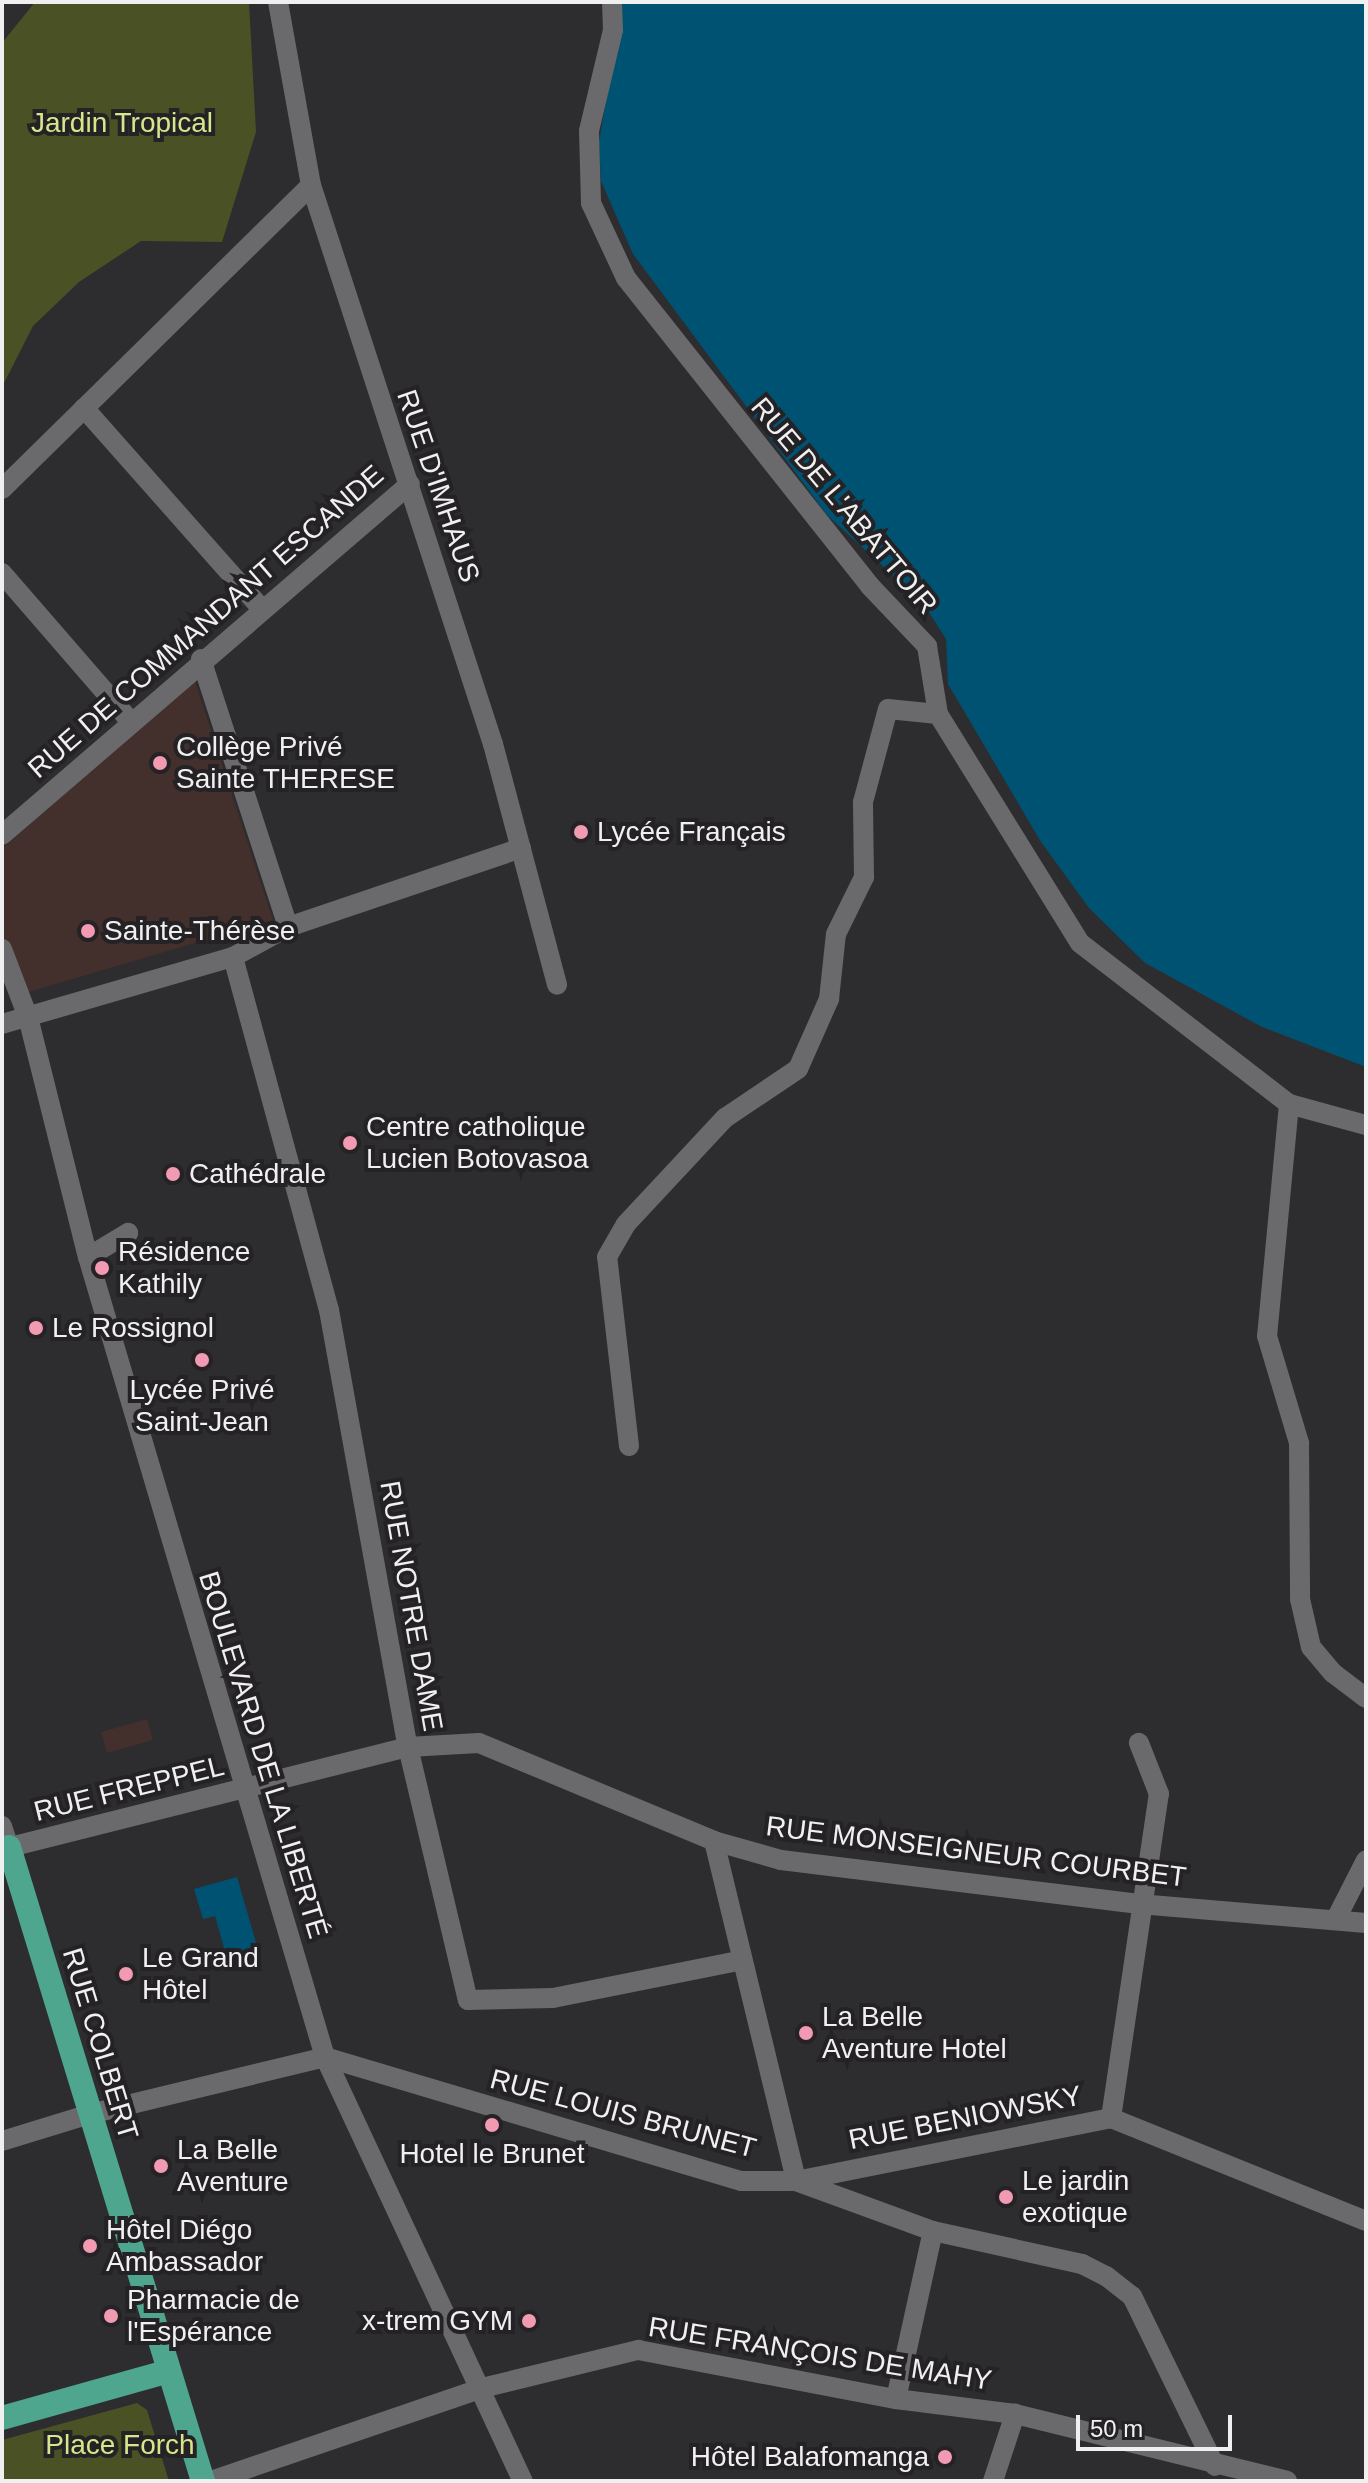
<!DOCTYPE html>
<html>
<head>
<meta charset="utf-8">
<style>
	body { margin:0 }
	#map { position:relative; width:1368px; height:2483px; overflow:hidden; background:#2d2c2f; font-family:Helvetica,sans-serif }
	div>[style] { position:absolute }
	.education>* { inset:0; background:#432f2c }
	.green>* { inset:0; background:#4a5124 }
	.water>* { inset:0; background:#005273 }
	.minor>* { height:20px; margin:-10px; padding:0 10px; transform-origin:10px; border-radius:10px; background:#6a696c }
	.major>* { height:24px; margin:-12px; padding:0 12px; transform-origin:12px; border-radius:12px; background:#4ea68e }
	.dots>* { width:22px; height:22px; translate:-50% -50%; box-sizing:border-box; border:4px solid #242225; border-radius:50% }
	span { translate:-50% -50%; white-space:nowrap; text-align:center; line-height:1.15; -webkit-text-stroke:8px #242225; paint-order:stroke }
	.park-label { font-size:28px; color:#d6e68a }
	.street-label { font-size:28px; color:#f0f0f1 }
	.poi-label { font-size:28px; color:#f0f0f1 }
	.left { translate:0 -50%; text-align:left }
	.right { translate:-100% -50%; text-align:right }
	.frame { position:absolute; inset:0; border:4px solid #f0f0f1; pointer-events:none }
	.scale { position:absolute; left:1076px; top:2415px; width:156px; height:36px; box-sizing:border-box; border:4px solid #f0f0f1; border-top:0; padding-left:10px; font-size:24px; line-height:28px; white-space:nowrap; color:#f0f0f1; -webkit-text-stroke:6px #242225; paint-order:stroke }
</style>
</head>
<body>
<div id="map">
	<div class="education">
		<div style="clip-path:polygon(194px 678px,273px 920px,15px 996px,2px 948px,2px 849px)"></div>
		<div style="clip-path:polygon(147px 1719px,153px 1740px,107px 1753px,101px 1732px)"></div>
	</div>
	<div class="green">
		<div style="clip-path:polygon(35px 2px,249px 2px,256px 132px,222px 242px,141px 241px,79px 282px,33px 326px,2px 387px,2px 43px)"></div>
		<div style="clip-path:polygon(137px 2403px,147px 2410px,169px 2481px,2px 2481px,2px 2440px)"></div>
	</div>
	<div class="water">
		<div style="clip-path:polygon(623px 2px,1366px 2px,1366px 1067px,1262px 1027px,1145px 963px,1089px 908px,1041px 842px,948px 684px,946px 639px,923px 603px,827px 515px,633px 254px,601px 181px,599px 142px)"></div>
		<div style="clip-path:polygon(237px 1877px,257px 1946px,226px 1955px,215px 1916px,203px 1919px,194px 1889px)"></div>
	</div>
	<div class="minor">
		<div style="left:278px;top:2px;width:186px;rotate:79.8deg"></div>
		<div style="left:311px;top:185px;width:588px;rotate:71.97deg"></div>
		<div style="left:493px;top:744px;width:249px;rotate:75.1deg"></div>
		<div style="left:612px;top:2px;width:28px;rotate:88deg"></div>
		<div style="left:613px;top:30px;width:104px;rotate:103.4deg"></div>
		<div style="left:589px;top:131px;width:72px;rotate:88.4deg"></div>
		<div style="left:591px;top:203px;width:83px;rotate:65deg"></div>
		<div style="left:626px;top:278px;width:393px;rotate:51.6deg"></div>
		<div style="left:870px;top:586px;width:83px;rotate:46.5deg"></div>
		<div style="left:927px;top:646px;width:69px;rotate:80.8deg"></div>
		<div style="left:938px;top:714px;width:269px;rotate:58.2deg"></div>
		<div style="left:1080px;top:943px;width:264px;rotate:37.6deg"></div>
		<div style="left:1289px;top:1104px;width:80px;rotate:15.3deg"></div>
		<div style="left:84px;top:408px;width:267px;rotate:48.5deg"></div>
		<div style="left:2px;top:489px;width:433px;rotate:-44.5deg"></div>
		<div style="left:2px;top:573px;width:196px;rotate:49.1deg"></div>
		<div style="left:201px;top:659px;width:282px;rotate:72deg"></div>
		<div style="left:2px;top:835px;width:538px;rotate:-40.71deg"></div>
		<div style="left:2px;top:949px;width:73px;rotate:69.1deg"></div>
		<div style="left:28px;top:1017px;width:247px;rotate:76deg"></div>
		<div style="left:88px;top:1257px;width:834px;rotate:73.5deg"></div>
		<div style="left:325px;top:2057px;width:468px;rotate:65deg"></div>
		<div style="left:233px;top:957px;width:366px;rotate:74.8deg"></div>
		<div style="left:329px;top:1310px;width:444px;rotate:79.8deg"></div>
		<div style="left:408px;top:1747px;width:260px;rotate:76.7deg"></div>
		<div style="left:468px;top:2000px;width:85px;rotate:-1.3deg"></div>
		<div style="left:553px;top:1998px;width:190px;rotate:-11.3deg"></div>
		<div style="left:2px;top:1024px;width:241px;rotate:-16.2deg"></div>
		<div style="left:233px;top:957px;width:63px;rotate:-28.6deg"></div>
		<div style="left:288px;top:927px;width:246px;rotate:-18.7deg"></div>
		<div style="left:1289px;top:1104px;width:233px;rotate:95.4deg"></div>
		<div style="left:1267px;top:1336px;width:112px;rotate:73.3deg"></div>
		<div style="left:1299px;top:1443px;width:156px;rotate:89.6deg"></div>
		<div style="left:1300px;top:1599px;width:49px;rotate:77.1deg"></div>
		<div style="left:1311px;top:1647px;width:34px;rotate:50deg"></div>
		<div style="left:1333px;top:1673px;width:41px;rotate:37.1deg"></div>
		<div style="left:88px;top:1257px;width:47px;rotate:-31deg"></div>
		<div style="left:629px;top:1446px;width:190px;rotate:-96.6deg"></div>
		<div style="left:607px;top:1257px;width:38px;rotate:-60deg"></div>
		<div style="left:626px;top:1224px;width:145px;rotate:-47deg"></div>
		<div style="left:725px;top:1118px;width:88px;rotate:-33.9deg"></div>
		<div style="left:798px;top:1069px;width:77px;rotate:-66.1deg"></div>
		<div style="left:829px;top:999px;width:65px;rotate:-83.9deg"></div>
		<div style="left:836px;top:934px;width:64px;rotate:-63.8deg"></div>
		<div style="left:864px;top:877px;width:75px;rotate:-90.8deg"></div>
		<div style="left:863px;top:802px;width:96px;rotate:-75deg"></div>
		<div style="left:888px;top:709px;width:50px;rotate:5.7deg"></div>
		<div style="left:2px;top:1826px;width:22px;rotate:72deg"></div>
		<div style="left:714px;top:1841px;width:350px;rotate:76.4deg"></div>
		<div style="left:796px;top:2181px;width:321px;rotate:-11.3deg"></div>
		<div style="left:1111px;top:2118px;width:275px;rotate:22deg"></div>
		<div style="left:2px;top:1849px;width:419px;rotate:-14.1deg"></div>
		<div style="left:408px;top:1747px;width:71px;rotate:-3.2deg"></div>
		<div style="left:479px;top:1743px;width:255px;rotate:22.6deg"></div>
		<div style="left:714px;top:1841px;width:70px;rotate:15.8deg"></div>
		<div style="left:781px;top:1860px;width:361px;rotate:7deg"></div>
		<div style="left:1139px;top:1904px;width:228px;rotate:4.8deg"></div>
		<div style="left:1336px;top:1919px;width:66px;rotate:-63deg"></div>
		<div style="left:1111px;top:2118px;width:328px;rotate:-81.6deg"></div>
		<div style="left:1159px;top:1794px;width:55px;rotate:-111.4deg"></div>
		<div style="left:2px;top:2141px;width:92px;rotate:-17.1deg"></div>
		<div style="left:90px;top:2114px;width:242px;rotate:-13.6deg"></div>
		<div style="left:325px;top:2057px;width:434px;rotate:16.6deg"></div>
		<div style="left:741px;top:2181px;width:55px"></div>
		<div style="left:796px;top:2181px;width:146px;rotate:20.1deg"></div>
		<div style="left:933px;top:2231px;width:153px;rotate:12.5deg"></div>
		<div style="left:1082px;top:2264px;width:27px;rotate:27deg"></div>
		<div style="left:1106px;top:2276px;width:33px;rotate:38deg"></div>
		<div style="left:1132px;top:2296px;width:189px;rotate:64deg"></div>
		<div style="left:896px;top:2399px;width:172px;rotate:-77.6deg"></div>
		<div style="left:211px;top:2481px;width:287px;rotate:-18.9deg"></div>
		<div style="left:482px;top:2388px;width:161px;rotate:-13.7deg"></div>
		<div style="left:638px;top:2350px;width:263px;rotate:10.8deg"></div>
		<div style="left:896px;top:2399px;width:120px;rotate:7.2deg"></div>
		<div style="left:1015px;top:2414px;width:280px;rotate:13.8deg"></div>
		<div style="left:993px;top:2481px;width:71px;rotate:-71.8deg"></div>
	</div>
	<div class="major">
		<div style="left:9px;top:1847px;width:663px;rotate:72.99deg"></div>
		<div style="left:2px;top:2418px;width:170px;rotate:-15.7deg"></div>
	</div>
	<div class="dots">
		<div style="left:160px;top:763px;background:#f19ab2"></div>
		<div style="left:581px;top:832px;background:#f19ab2"></div>
		<div style="left:88px;top:931px;background:#f19ab2"></div>
		<div style="left:350px;top:1143px;background:#f19ab2"></div>
		<div style="left:173px;top:1174px;background:#f19ab2"></div>
		<div style="left:102px;top:1268px;background:#f19ab2"></div>
		<div style="left:36px;top:1328px;background:#f19ab2"></div>
		<div style="left:202px;top:1360px;background:#f19ab2"></div>
		<div style="left:126px;top:1974px;background:#f19ab2"></div>
		<div style="left:806px;top:2033px;background:#f19ab2"></div>
		<div style="left:492px;top:2125px;background:#f19ab2"></div>
		<div style="left:161px;top:2166px;background:#f19ab2"></div>
		<div style="left:1006px;top:2197px;background:#f19ab2"></div>
		<div style="left:90px;top:2246px;background:#f19ab2"></div>
		<div style="left:111px;top:2316px;background:#f19ab2"></div>
		<div style="left:529px;top:2321px;background:#f19ab2"></div>
		<div style="left:945px;top:2457px;background:#f19ab2"></div>
	</div>
	<div class="park-label">
		<span style="left:122px;top:123px">Jardin Tropical</span>
		<span style="left:120px;top:2445px">Place Forch</span>
	</div>
	<div class="street-label">
		<span style="left:438px;top:486px;rotate:71deg">RUE D'IMHAUS</span>
		<span style="left:844px;top:506px;rotate:50deg">RUE DE L'ABATTOIR</span>
		<span style="left:206px;top:622px;rotate:-41deg">RUE DE COMMANDANT ESCANDE</span>
		<span style="left:411px;top:1606px;rotate:80deg">RUE NOTRE DAME</span>
		<span style="left:263px;top:1755px;rotate:73deg">BOULEVARD DE LA LIBERTÉ</span>
		<span style="left:129px;top:1789px;rotate:-14deg">RUE FREPPEL</span>
		<span style="left:976px;top:1852px;rotate:7deg">RUE MONSEIGNEUR COURBET</span>
		<span style="left:100px;top:2044px;rotate:73deg">RUE COLBERT</span>
		<span style="left:623px;top:2114px;rotate:15deg">RUE LOUIS BRUNET</span>
		<span style="left:965px;top:2118px;rotate:-11deg">RUE BENIOWSKY</span>
		<span style="left:820px;top:2354px;rotate:9deg">RUE FRANÇOIS DE MAHY</span>
	</div>
	<div class="poi-label">
		<span class="left" style="left:176px;top:763px">Collège Privé<br>Sainte THERESE</span>
		<span class="left" style="left:597px;top:832px">Lycée Français</span>
		<span class="left" style="left:104px;top:931px">Sainte-Thérèse</span>
		<span class="left" style="left:366px;top:1143px">Centre catholique<br>Lucien Botovasoa</span>
		<span class="left" style="left:189px;top:1174px">Cathédrale</span>
		<span class="left" style="left:118px;top:1268px">Résidence<br>Kathily</span>
		<span class="left" style="left:52px;top:1328px">Le Rossignol</span>
		<span style="left:202px;top:1406px">Lycée Privé<br>Saint-Jean</span>
		<span class="left" style="left:142px;top:1974px">Le Grand<br>Hôtel</span>
		<span class="left" style="left:822px;top:2033px">La Belle<br>Aventure Hotel</span>
		<span class="left" style="left:177px;top:2166px">La Belle<br>Aventure</span>
		<span style="left:492px;top:2154px">Hotel le Brunet</span>
		<span class="left" style="left:1022px;top:2197px">Le jardin<br>exotique</span>
		<span class="left" style="left:106px;top:2246px">Hôtel Diégo<br>Ambassador</span>
		<span class="left" style="left:127px;top:2316px">Pharmacie de<br>l'Espérance</span>
		<span class="right" style="left:513px;top:2321px">x-trem GYM</span>
		<span class="right" style="left:929px;top:2457px">Hôtel Balafomanga</span>
	</div>
	<div class="frame"></div>
	<div class="scale">50 m</div>
</div>
</body>
</html>
